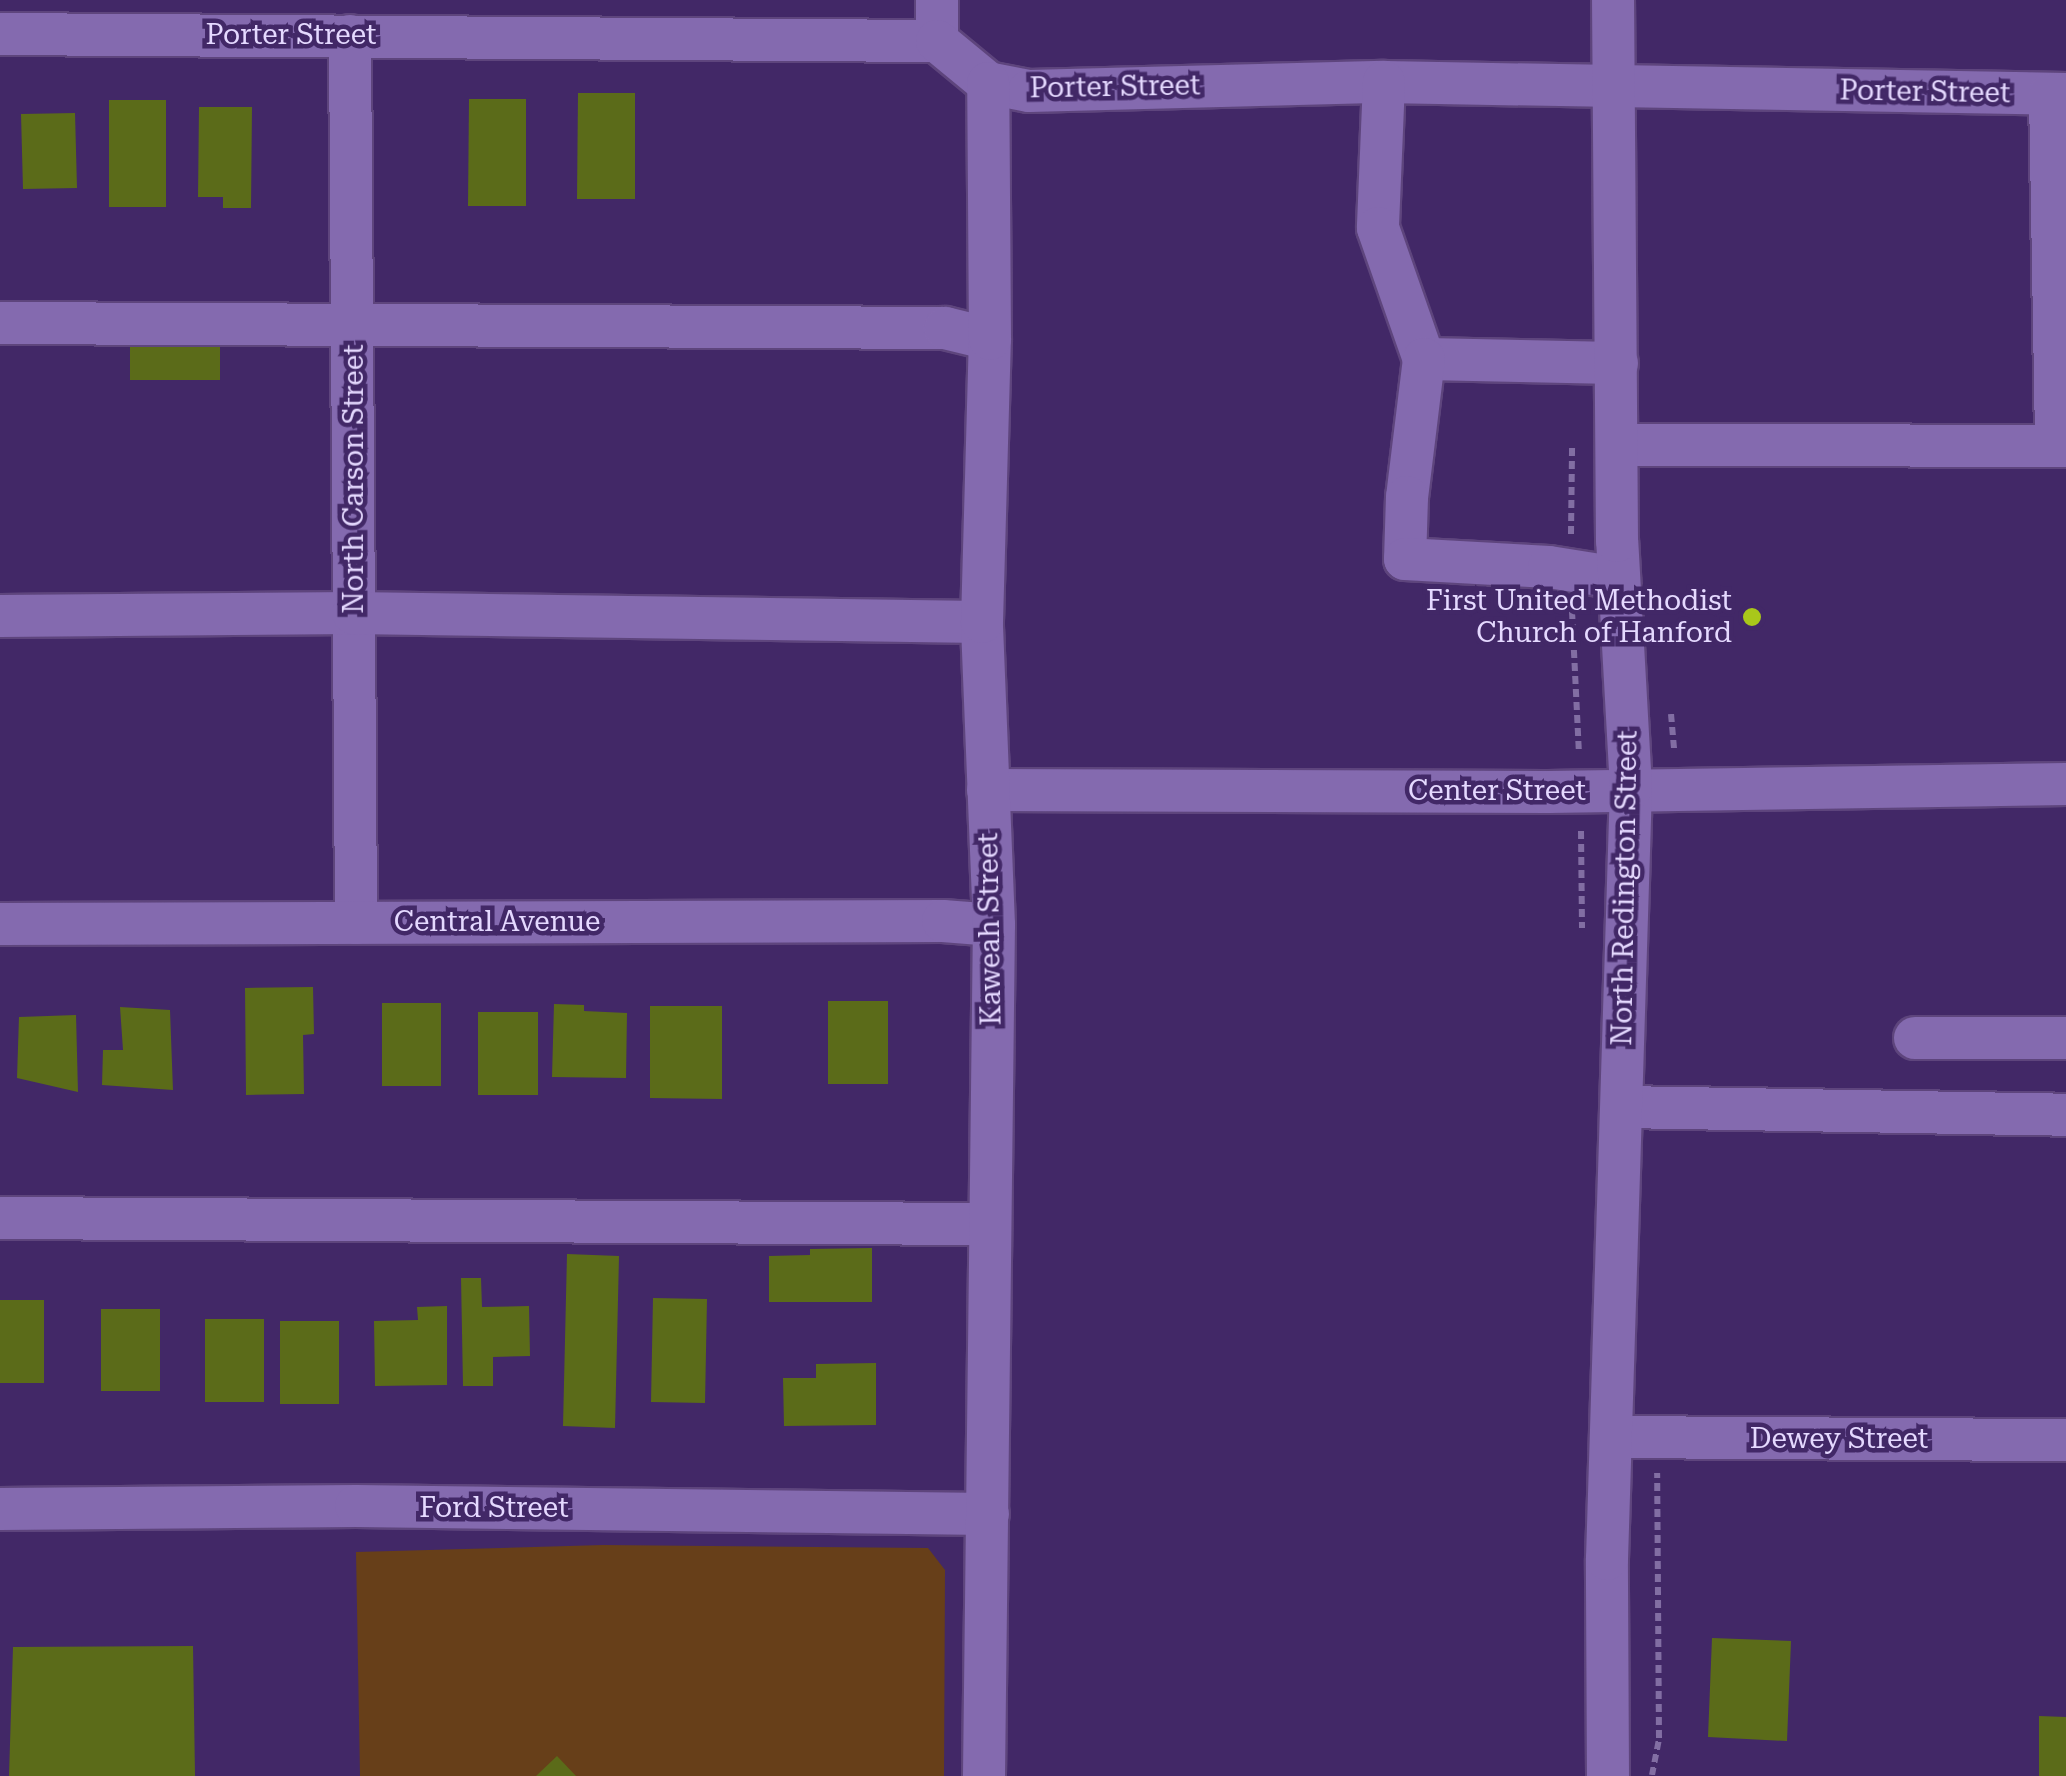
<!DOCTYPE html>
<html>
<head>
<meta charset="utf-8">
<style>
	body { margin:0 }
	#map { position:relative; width:2066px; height:1776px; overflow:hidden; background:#422867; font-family:"Roboto Serif",serif }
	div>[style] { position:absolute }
	.green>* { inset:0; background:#673f19 }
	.building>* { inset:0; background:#5b6b19 }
	.path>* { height:6px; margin-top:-3px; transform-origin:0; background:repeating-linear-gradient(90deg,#826ea3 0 8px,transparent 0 13px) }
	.roads { filter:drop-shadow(2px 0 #5e457d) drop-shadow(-2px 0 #5e457d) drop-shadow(0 2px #5e457d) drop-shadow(0 -2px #5e457d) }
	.minor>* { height:42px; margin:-21px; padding:0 21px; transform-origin:21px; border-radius:21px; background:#846aaf }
	.dots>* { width:28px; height:28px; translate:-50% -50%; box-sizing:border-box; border:5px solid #422867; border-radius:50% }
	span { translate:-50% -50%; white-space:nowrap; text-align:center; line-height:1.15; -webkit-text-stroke:9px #422867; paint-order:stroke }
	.street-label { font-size:28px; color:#e5d9ff }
	.poi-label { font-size:28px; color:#e5d9ff }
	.right { translate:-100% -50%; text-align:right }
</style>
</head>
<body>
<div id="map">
	<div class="green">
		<div style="clip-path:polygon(603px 1545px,928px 1548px,945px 1570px,944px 1776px,360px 1776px,356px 1552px)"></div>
	</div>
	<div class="building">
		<div style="clip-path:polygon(578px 93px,635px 93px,635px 199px,577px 199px)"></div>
		<div style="clip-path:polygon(469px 99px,526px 99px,526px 206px,468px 206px)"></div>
		<div style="clip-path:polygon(109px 100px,166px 100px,166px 207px,109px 207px)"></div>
		<div style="clip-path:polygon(199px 107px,252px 107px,251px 208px,223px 208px,223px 197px,198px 197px)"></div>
		<div style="clip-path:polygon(75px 113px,77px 188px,23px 189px,21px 114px)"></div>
		<div style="clip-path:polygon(130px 336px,220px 336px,220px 380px,130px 380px)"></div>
		<div style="clip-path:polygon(313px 987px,314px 1034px,303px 1035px,304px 1094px,246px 1095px,245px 988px)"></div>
		<div style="clip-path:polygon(828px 1001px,888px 1001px,888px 1084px,828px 1084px)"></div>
		<div style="clip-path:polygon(382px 1003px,441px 1003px,441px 1086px,382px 1086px)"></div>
		<div style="clip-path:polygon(554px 1004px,584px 1005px,584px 1011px,627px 1013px,626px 1078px,552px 1077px)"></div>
		<div style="clip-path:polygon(650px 1006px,722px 1006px,722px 1099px,650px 1098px)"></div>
		<div style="clip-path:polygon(120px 1007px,170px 1010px,173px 1090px,102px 1085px,103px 1050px,123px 1050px)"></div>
		<div style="clip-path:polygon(478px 1012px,538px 1012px,538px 1095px,478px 1095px)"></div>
		<div style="clip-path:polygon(76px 1015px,78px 1092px,17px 1078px,19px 1017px)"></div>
		<div style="clip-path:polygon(872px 1248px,872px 1302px,769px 1302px,769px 1256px,810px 1255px,810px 1249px)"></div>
		<div style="clip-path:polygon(567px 1254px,619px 1256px,615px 1428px,563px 1426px)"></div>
		<div style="clip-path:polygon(461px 1278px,481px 1278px,482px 1307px,529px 1306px,530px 1356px,493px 1357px,493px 1386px,463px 1386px)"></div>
		<div style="clip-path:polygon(653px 1298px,707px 1299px,705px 1403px,651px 1402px)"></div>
		<div style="clip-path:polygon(0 1300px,44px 1300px,44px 1383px,0 1383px)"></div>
		<div style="clip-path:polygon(447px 1306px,447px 1385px,375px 1386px,374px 1321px,418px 1320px,417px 1307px)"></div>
		<div style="clip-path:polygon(101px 1309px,160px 1309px,160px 1391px,101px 1391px)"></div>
		<div style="clip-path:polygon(205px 1319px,264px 1319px,264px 1402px,205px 1402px)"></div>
		<div style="clip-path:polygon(280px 1321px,339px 1321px,339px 1404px,280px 1404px)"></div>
		<div style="clip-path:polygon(876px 1363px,876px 1425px,784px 1426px,783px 1378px,816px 1378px,816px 1364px)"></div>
		<div style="clip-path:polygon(1712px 1638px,1791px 1641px,1787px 1741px,1708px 1737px)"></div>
		<div style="clip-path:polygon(193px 1646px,195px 1776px,9px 1776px,13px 1647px)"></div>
		<div style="clip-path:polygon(2039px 1716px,2066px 1717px,2066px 1776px,2039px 1776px)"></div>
		<div style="clip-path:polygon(557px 1756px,576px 1776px,536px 1776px)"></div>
	</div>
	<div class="path">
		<div style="left:1571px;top:534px;width:88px;rotate:-89.3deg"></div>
		<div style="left:1572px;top:611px;width:143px;rotate:87.2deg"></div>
		<div style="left:1671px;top:714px;width:38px;rotate:85deg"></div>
		<div style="left:1581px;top:831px;width:97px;rotate:89.4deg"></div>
		<div style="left:1652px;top:1775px;width:38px;rotate:-79deg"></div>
		<div style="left:1659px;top:1738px;width:265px;rotate:-90.4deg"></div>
	</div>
	<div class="roads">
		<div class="minor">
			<div style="left:937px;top:0;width:41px;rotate:90deg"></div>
			<div style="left:0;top:34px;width:937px;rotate:0.43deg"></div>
			<div style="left:937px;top:41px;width:66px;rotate:39.5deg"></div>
			<div style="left:988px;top:83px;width:42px;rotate:11deg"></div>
			<div style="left:1029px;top:91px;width:355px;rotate:-1.5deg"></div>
			<div style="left:1384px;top:82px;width:682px;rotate:1.01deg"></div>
			<div style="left:350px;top:36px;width:887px;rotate:89.61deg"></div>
			<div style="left:1384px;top:82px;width:146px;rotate:92.4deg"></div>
			<div style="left:1378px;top:228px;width:139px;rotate:70.7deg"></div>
			<div style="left:1424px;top:359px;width:193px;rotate:1.2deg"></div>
			<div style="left:2050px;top:94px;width:352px;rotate:89deg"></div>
			<div style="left:0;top:323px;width:945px;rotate:0.3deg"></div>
			<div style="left:945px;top:328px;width:46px;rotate:13.7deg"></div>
			<div style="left:1424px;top:359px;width:139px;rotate:97deg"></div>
			<div style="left:1407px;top:497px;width:62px;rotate:91.8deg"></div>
			<div style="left:1405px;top:559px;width:144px;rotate:3.2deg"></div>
			<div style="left:1549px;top:567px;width:70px;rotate:9.1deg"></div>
			<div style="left:1619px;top:445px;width:447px;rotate:0.1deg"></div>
			<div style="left:0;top:616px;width:353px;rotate:-0.5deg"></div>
			<div style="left:353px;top:613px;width:629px;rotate:0.82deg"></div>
			<div style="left:988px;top:790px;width:560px;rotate:0.2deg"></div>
			<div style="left:1548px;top:792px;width:518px;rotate:-0.88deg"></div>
			<div style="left:0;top:924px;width:943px;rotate:-0.18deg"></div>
			<div style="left:943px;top:921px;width:51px;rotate:4.5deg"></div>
			<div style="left:1915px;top:1038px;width:151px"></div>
			<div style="left:1622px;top:1107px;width:444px;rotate:1deg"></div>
			<div style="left:0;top:1218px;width:988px;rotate:0.35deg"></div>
			<div style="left:1613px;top:1437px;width:453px;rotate:0.4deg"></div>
			<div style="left:0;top:1509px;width:356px;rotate:-0.5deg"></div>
			<div style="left:356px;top:1506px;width:632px;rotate:0.73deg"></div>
			<div style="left:984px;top:1776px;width:851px;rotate:-89.33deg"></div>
			<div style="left:994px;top:925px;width:303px;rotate:-92.3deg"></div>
			<div style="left:982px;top:622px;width:283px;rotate:-88.4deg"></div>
			<div style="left:990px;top:339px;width:256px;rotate:-90.4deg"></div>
			<div style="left:1608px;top:1776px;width:217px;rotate:-90.3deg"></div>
			<div style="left:1607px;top:1559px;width:771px;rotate:-88.22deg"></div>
			<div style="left:1631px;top:788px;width:247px;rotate:-93.2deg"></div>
			<div style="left:1617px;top:541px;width:541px;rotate:-90.42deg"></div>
		</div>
	</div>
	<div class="dots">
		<div style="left:1752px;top:617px;background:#a9c71a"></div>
	</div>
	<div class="street-label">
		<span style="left:291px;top:35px">Porter Street</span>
		<span style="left:1115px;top:87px;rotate:-1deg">Porter Street</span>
		<span style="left:1925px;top:92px;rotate:1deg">Porter Street</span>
		<span style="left:354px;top:479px;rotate:-90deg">North Carson Street</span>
		<span style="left:1497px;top:791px">Center Street</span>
		<span style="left:1625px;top:888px;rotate:-89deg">North Redington Street</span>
		<span style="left:497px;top:922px">Central Avenue</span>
		<span style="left:990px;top:929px;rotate:-91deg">Kaweah Street</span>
		<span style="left:1839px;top:1439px">Dewey Street</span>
		<span style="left:494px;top:1508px">Ford Street</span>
	</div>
	<div class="poi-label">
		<span class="right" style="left:1732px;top:617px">First United Methodist<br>Church of Hanford</span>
	</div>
</div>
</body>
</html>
